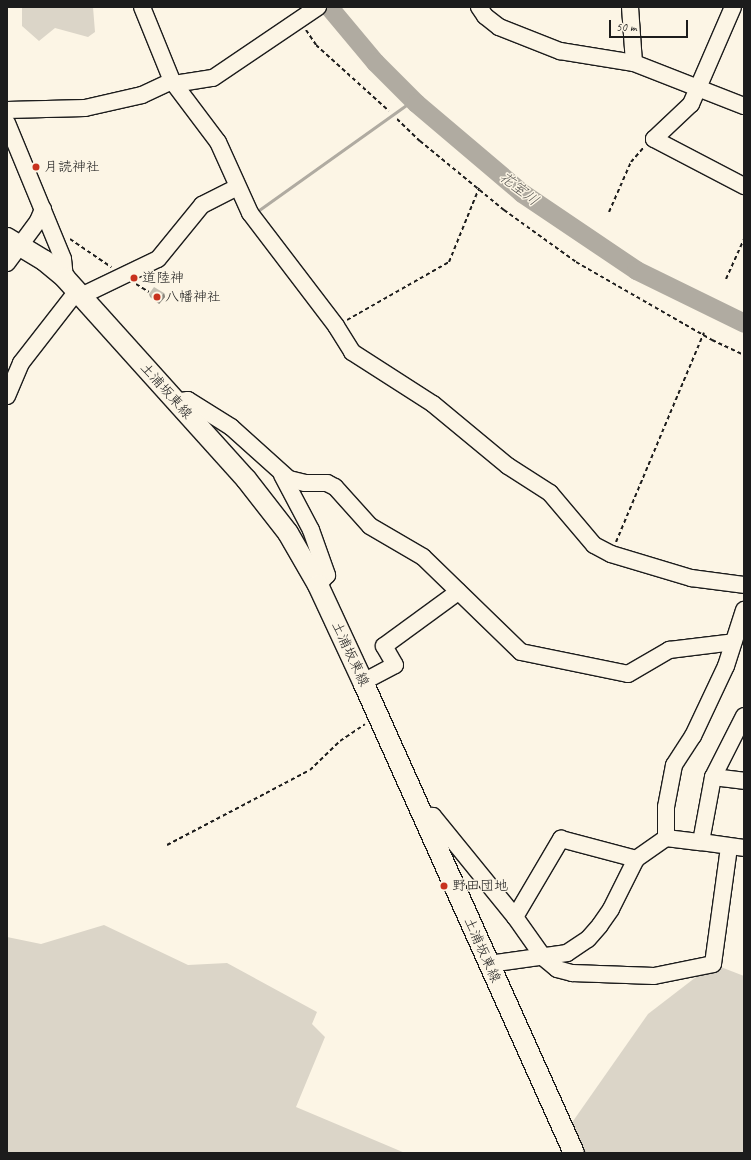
<!DOCTYPE html>
<html>
<head>
<meta charset="utf-8">
<style>
	body { margin:0 }
	#map { position:relative; width:751px; height:1160px; overflow:hidden; background:#fcf5e5; font-family:Caveat,"Klee One",sans-serif }
	div>[style] { position:absolute }
	.green>* { inset:0; background:#dbd5c8 }
	.stream>* { height:3px; margin:-1.5px; padding:0 1.5px; transform-origin:1.5px; border-radius:1.5px; background:#b0aba1 }
	.river>* { height:19px; margin:-9.5px; padding:0 9.5px; transform-origin:9.5px; border-radius:9.5px; background:#b0aba1 }
	.path>* { height:2px; margin-top:-1px; transform-origin:0; background:repeating-linear-gradient(90deg,#1c1c1c 0 4px,transparent 0 7px) }
	.roads { filter:drop-shadow(1px 0 #1c1c1c) drop-shadow(-1px 0 #1c1c1c) drop-shadow(0 1px #1c1c1c) drop-shadow(0 -1px #1c1c1c) }
	.minor>* { height:16px; margin:-8px; padding:0 8px; transform-origin:8px; border-radius:8px; background:#fcf5e5 }
	.major>* { height:20px; margin:-10px; padding:0 10px; transform-origin:10px; border-radius:10px; background:#fcf5e5 }
	.wall>* { inset:0; background:#a9a59a }
	.shaded-wall>* { inset:0; background:#89867d }
	.building>* { inset:0; background:#c4c0b3 }
	.dots>* { width:11px; height:11px; translate:-50% -50%; box-sizing:border-box; border:2px solid #fcf5e5; border-radius:50% }
	span { translate:-50% -50%; white-space:nowrap; text-align:center; line-height:1.15; -webkit-text-stroke:3px #fcf5e5; paint-order:stroke }
	.poi-label { font-size:14px; color:#1c1c1c }
	.left { translate:0 -50%; text-align:left }
	.street-label { font-size:14px; color:#1c1c1c }
	.water-label { font-size:15px; color:#575551; font-style:italic }
	.frame { position:absolute; inset:0; border:8px solid #1c1c1c; pointer-events:none }
	.scale { position:absolute; left:609px; top:20px; width:79px; height:18px; box-sizing:border-box; border:2px solid #1c1c1c; border-top:0; padding-left:5px; font-size:12px; line-height:14px; white-space:nowrap; color:#1c1c1c; -webkit-text-stroke:3px #fcf5e5; paint-order:stroke }
</style>
</head>
<body>
<div id="map">
	<div class="green">
		<div style="clip-path:polygon(22px 7px,93px 7px,95px 32px,88px 37px,55px 28px,39px 41px,22px 26px)"></div>
		<div style="clip-path:polygon(104px 925px,188px 965px,227px 963px,317px 1012px,312px 1024px,325px 1037px,296px 1107px,405px 1153px,7px 1153px,7px 937px,41px 944px)"></div>
		<div style="clip-path:polygon(713px 964px,744px 976px,744px 1153px,583px 1153px,571px 1124px,648px 1014px)"></div>
	</div>
	<div class="stream">
		<div style="left:259px;top:210px;width:189px;rotate:-35.5deg"></div>
	</div>
	<div class="river">
		<div style="left:329px;top:7px;width:72px;rotate:50.1deg"></div>
		<div style="left:375px;top:62px;width:58px;rotate:45deg"></div>
		<div style="left:416px;top:103px;width:139px;rotate:40.3deg"></div>
		<div style="left:522px;top:193px;width:138px;rotate:34deg"></div>
		<div style="left:636px;top:270px;width:120px;rotate:26.1deg"></div>
	</div>
	<div class="path">
		<div style="left:306px;top:30px;width:18px;rotate:56deg"></div>
		<div style="left:316px;top:45px;width:98px;rotate:42.1deg"></div>
		<div style="left:397px;top:119px;width:32px;rotate:44deg"></div>
		<div style="left:420px;top:141px;width:109px;rotate:39.4deg"></div>
		<div style="left:504px;top:210px;width:89px;rotate:35.8deg"></div>
		<div style="left:576px;top:262px;width:157px;rotate:29.8deg"></div>
		<div style="left:712px;top:340px;width:35px;rotate:25deg"></div>
		<div style="left:609px;top:212px;width:55px;rotate:-66.3deg"></div>
		<div style="left:631px;top:162px;width:20px;rotate:-49deg"></div>
		<div style="left:70px;top:239px;width:50px;rotate:34.3deg"></div>
		<div style="left:726px;top:279px;width:44px;rotate:-65.8deg"></div>
		<div style="left:136px;top:284px;width:15px;rotate:32deg"></div>
		<div style="left:347px;top:320px;width:117px;rotate:-29.6deg"></div>
		<div style="left:449px;top:262px;width:80px;rotate:-67.9deg"></div>
		<div style="left:616px;top:542px;width:227px;rotate:-67.2deg"></div>
		<div style="left:167px;top:845px;width:161px;rotate:-27.7deg"></div>
		<div style="left:310px;top:770px;width:42px;rotate:-44deg"></div>
		<div style="left:340px;top:741px;width:30px;rotate:-34deg"></div>
	</div>
	<div class="roads">
		<div class="minor">
			<div style="left:142px;top:7px;width:80px;rotate:67.9deg"></div>
			<div style="left:172px;top:81px;width:76px;rotate:53deg"></div>
			<div style="left:218px;top:142px;width:78px;rotate:65.7deg"></div>
			<div style="left:250px;top:213px;width:142px;rotate:52.7deg"></div>
			<div style="left:336px;top:326px;width:31px;rotate:58deg"></div>
			<div style="left:352px;top:352px;width:96px;rotate:32.7deg"></div>
			<div style="left:433px;top:404px;width:97px;rotate:39.6deg"></div>
			<div style="left:508px;top:466px;width:50px;rotate:32.7deg"></div>
			<div style="left:550px;top:493px;width:68px;rotate:49.8deg"></div>
			<div style="left:594px;top:545px;width:19px;rotate:28deg"></div>
			<div style="left:611px;top:554px;width:84px;rotate:16.7deg"></div>
			<div style="left:691px;top:578px;width:53px;rotate:7.5deg"></div>
			<div style="left:479px;top:7px;width:11px;rotate:56deg"></div>
			<div style="left:485px;top:16px;width:18px;rotate:38deg"></div>
			<div style="left:499px;top:27px;width:66px;rotate:21.5deg"></div>
			<div style="left:560px;top:51px;width:75px;rotate:9.2deg"></div>
			<div style="left:634px;top:63px;width:118px;rotate:21.4deg"></div>
			<div style="left:630px;top:7px;width:56px;rotate:85.9deg"></div>
			<div style="left:733px;top:7px;width:106px;rotate:113.4deg"></div>
			<div style="left:691px;top:104px;width:51px;rotate:136.6deg"></div>
			<div style="left:654px;top:139px;width:102px;rotate:27.6deg"></div>
			<div style="left:174px;top:84px;width:39px;rotate:-9deg"></div>
			<div style="left:213px;top:78px;width:127px;rotate:-34.1deg"></div>
			<div style="left:7px;top:110px;width:78px;rotate:-1.5deg"></div>
			<div style="left:85px;top:108px;width:58px;rotate:-12.8deg"></div>
			<div style="left:142px;top:95px;width:33px;rotate:-25deg"></div>
			<div style="left:7px;top:123px;width:147px;rotate:67.6deg"></div>
			<div style="left:63px;top:259px;width:19px;rotate:84deg"></div>
			<div style="left:7px;top:263px;width:52px;rotate:-53.6deg"></div>
			<div style="left:38px;top:221px;width:13px;rotate:-67deg"></div>
			<div style="left:81px;top:296px;width:85px;rotate:-25.7deg"></div>
			<div style="left:158px;top:259px;width:70px;rotate:-50.8deg"></div>
			<div style="left:202px;top:205px;width:39px;rotate:-27deg"></div>
			<div style="left:7px;top:396px;width:36px;rotate:-67deg"></div>
			<div style="left:21px;top:363px;width:91px;rotate:-52.1deg"></div>
			<div style="left:175px;top:402px;width:13px;rotate:-9deg"></div>
			<div style="left:188px;top:400px;width:51px;rotate:32.1deg"></div>
			<div style="left:231px;top:427px;width:78px;rotate:41.9deg"></div>
			<div style="left:289px;top:479px;width:16px;rotate:14deg"></div>
			<div style="left:305px;top:483px;width:22px"></div>
			<div style="left:327px;top:483px;width:9px;rotate:27deg"></div>
			<div style="left:335px;top:487px;width:52px;rotate:48.1deg"></div>
			<div style="left:370px;top:526px;width:61px;rotate:30.3deg"></div>
			<div style="left:423px;top:557px;width:136px;rotate:44.1deg"></div>
			<div style="left:521px;top:652px;width:109px;rotate:11.6deg"></div>
			<div style="left:628px;top:674px;width:48px;rotate:-30.3deg"></div>
			<div style="left:669px;top:650px;width:65px;rotate:-7deg"></div>
			<div style="left:282px;top:475px;width:62px;rotate:62.2deg"></div>
			<div style="left:311px;top:530px;width:48px;rotate:70.4deg"></div>
			<div style="left:327px;top:575px;width:13px;rotate:132deg"></div>
			<div style="left:363px;top:682px;width:36px;rotate:-28deg"></div>
			<div style="left:395px;top:665px;width:22px;rotate:-120deg"></div>
			<div style="left:384px;top:646px;width:92px;rotate:-36.1deg"></div>
			<div style="left:744px;top:716px;width:68px;rotate:116.9deg"></div>
			<div style="left:713px;top:777px;width:66px;rotate:100.5deg"></div>
			<div style="left:701px;top:842px;width:43px;rotate:7.9deg"></div>
			<div style="left:713px;top:777px;width:31px;rotate:7deg"></div>
			<div style="left:421px;top:815px;width:12px;rotate:5deg"></div>
			<div style="left:433px;top:816px;width:130px;rotate:50.9deg"></div>
			<div style="left:515px;top:917px;width:50px;rotate:54.7deg"></div>
			<div style="left:544px;top:958px;width:17px;rotate:40deg"></div>
			<div style="left:557px;top:969px;width:16px;rotate:15deg"></div>
			<div style="left:572px;top:973px;width:82px;rotate:2.1deg"></div>
			<div style="left:654px;top:976px;width:60px;rotate:-11.5deg"></div>
			<div style="left:713px;top:964px;width:118px;rotate:-82.2deg"></div>
			<div style="left:666px;top:838px;width:31px;rotate:-90deg"></div>
			<div style="left:666px;top:807px;width:43px;rotate:-79.2deg"></div>
			<div style="left:674px;top:765px;width:35px;rotate:-57deg"></div>
			<div style="left:693px;top:736px;width:77px;rotate:-64.8deg"></div>
			<div style="left:726px;top:666px;width:59px;rotate:-72.2deg"></div>
			<div style="left:515px;top:917px;width:91px;rotate:-59.5deg"></div>
			<div style="left:561px;top:839px;width:78px;rotate:14.9deg"></div>
			<div style="left:489px;top:964px;width:79px;rotate:-8deg"></div>
			<div style="left:567px;top:953px;width:25px;rotate:-34deg"></div>
			<div style="left:588px;top:939px;width:18px;rotate:-49deg"></div>
			<div style="left:600px;top:925px;width:19px;rotate:-55deg"></div>
			<div style="left:611px;top:909px;width:56px;rotate:-63.4deg"></div>
			<div style="left:636px;top:859px;width:37px;rotate:-35deg"></div>
			<div style="left:666px;top:838px;width:35px;rotate:7deg"></div>
		</div>
		<div class="major">
			<div style="left:7px;top:238px;width:44px;rotate:31.2deg"></div>
			<div style="left:45px;top:261px;width:26px;rotate:40deg"></div>
			<div style="left:65px;top:278px;width:270px;rotate:48deg"></div>
			<div style="left:246px;top:479px;width:68px;rotate:52.1deg"></div>
			<div style="left:288px;top:533px;width:60px;rotate:60deg"></div>
			<div style="left:318px;top:585px;width:107px;rotate:65.1deg"></div>
			<div style="left:363px;top:682px;width:516px;rotate:65.87deg"></div>
		</div>
	</div>
	<div class="wall">
		<div style="clip-path:polygon(164px 293px,165px 297px,159px 304px,150px 297px,149px 294px)"></div>
	</div>
	<div class="shaded-wall">
		<div style="clip-path:polygon(164px 293px,165px 297px,159px 304px,158px 301px)"></div>
	</div>
	<div class="building">
		<div style="clip-path:polygon(154px 287px,164px 293px,158px 301px,149px 294px)"></div>
	</div>
	<div class="dots">
		<div style="left:36px;top:167px;background:#c8321e"></div>
		<div style="left:134px;top:278px;background:#c8321e"></div>
		<div style="left:157px;top:297px;background:#c8321e"></div>
		<div style="left:444px;top:886px;background:#c8321e"></div>
	</div>
	<div class="poi-label">
		<span class="left" style="left:44px;top:167px">月読神社</span>
		<span class="left" style="left:142px;top:278px">道陸神</span>
		<span class="left" style="left:165px;top:297px">八幡神社</span>
		<span class="left" style="left:452px;top:886px">野田団地</span>
	</div>
	<div class="street-label">
		<span style="left:166px;top:391px;rotate:48deg">土浦坂東線</span>
		<span style="left:350px;top:654px;rotate:65deg">土浦坂東線</span>
		<span style="left:482px;top:950px;rotate:66deg">土浦坂東線</span>
	</div>
	<div class="water-label">
		<span style="left:519px;top:189px;rotate:38deg">花室川</span>
	</div>
	<div class="frame"></div>
	<div class="scale">50 m</div>
</div>
</body>
</html>
